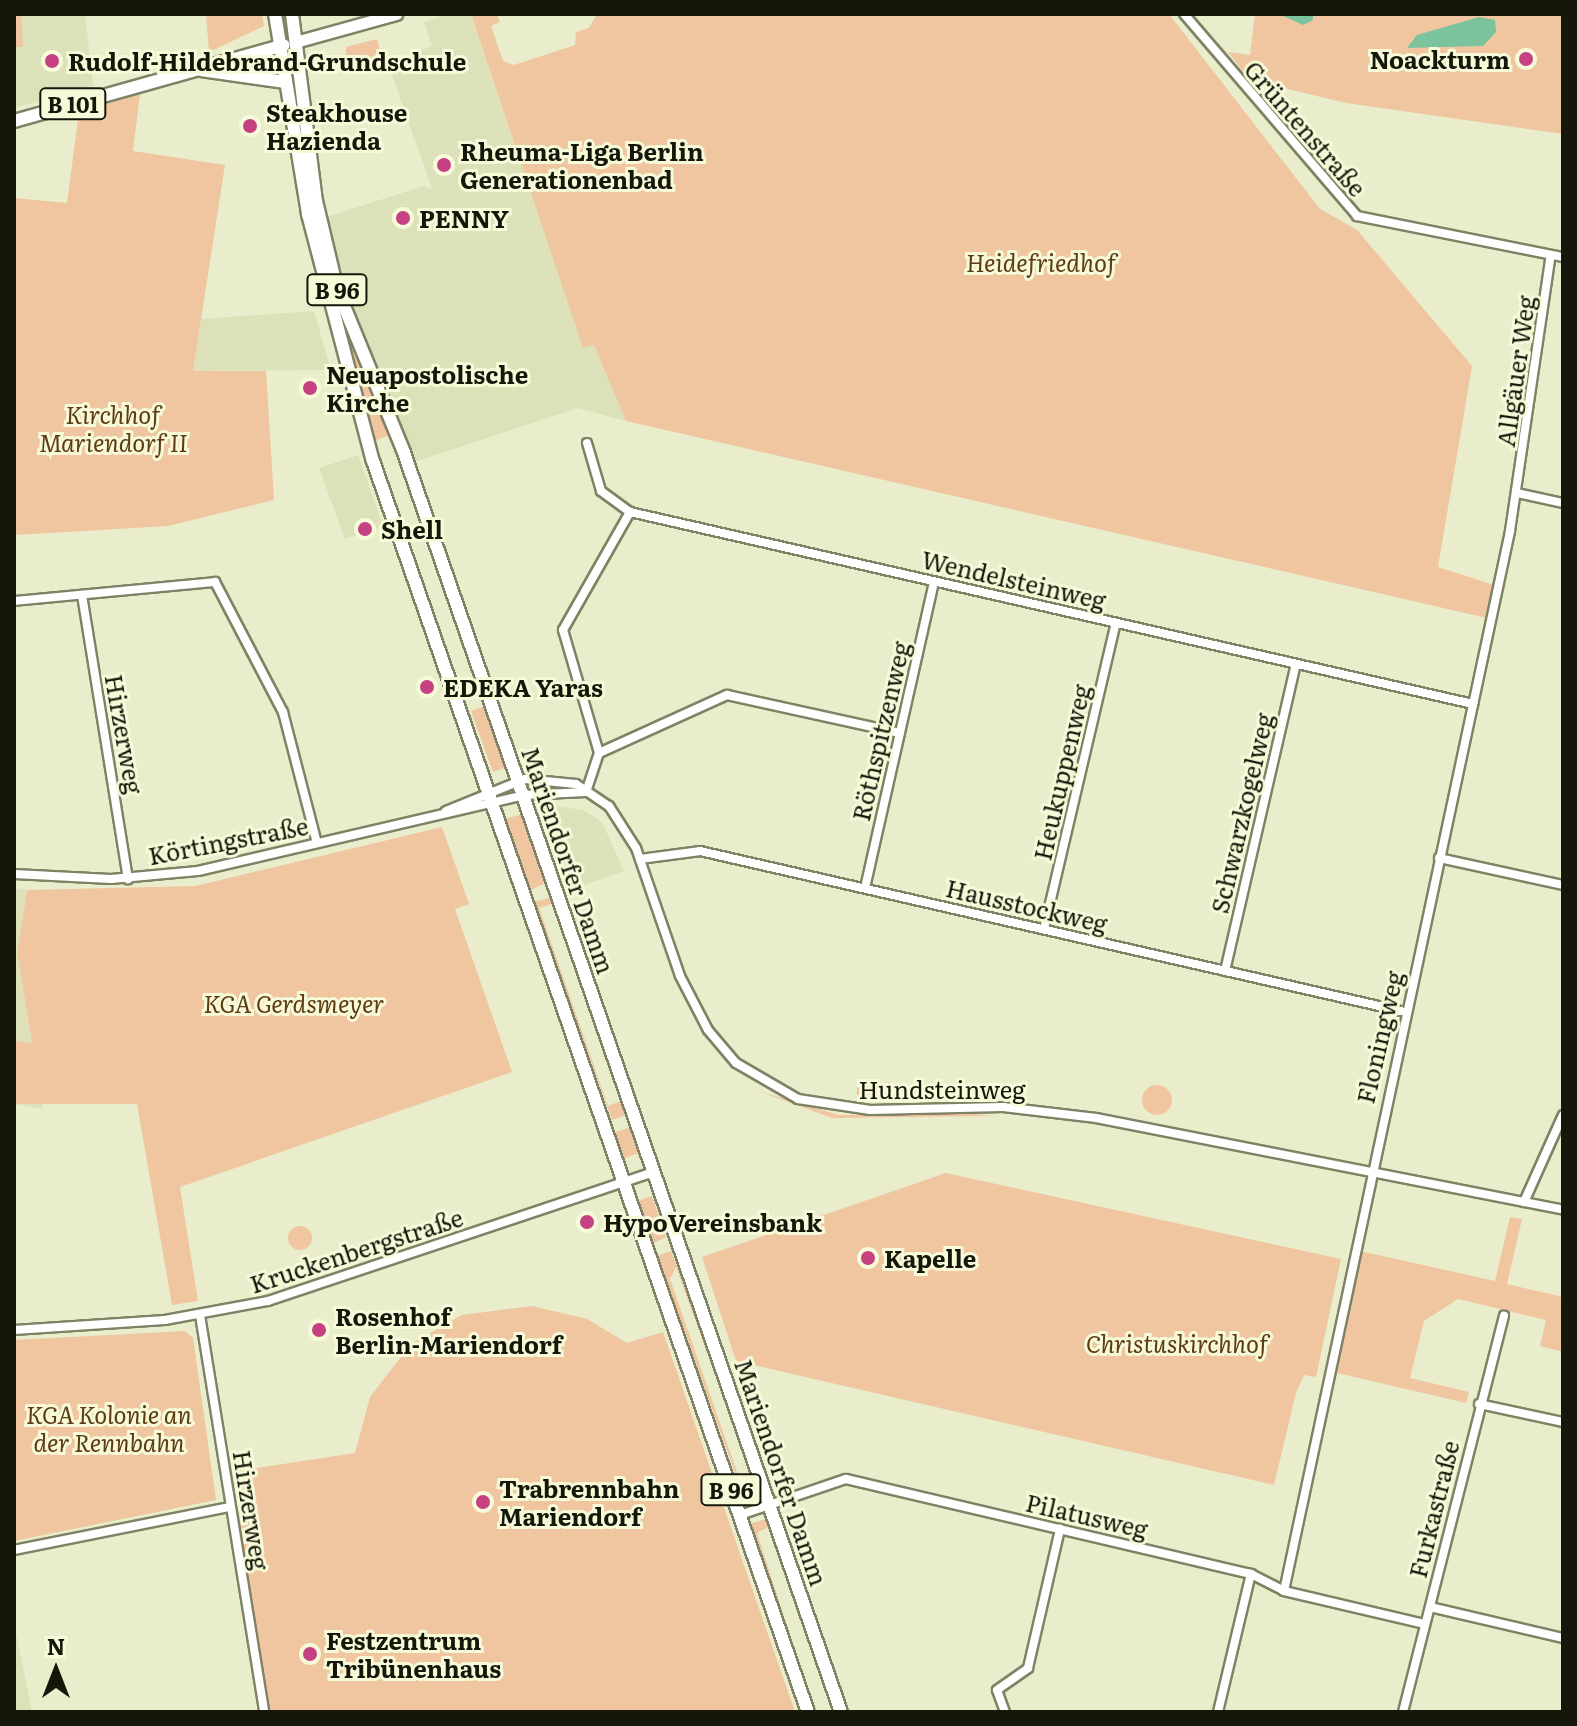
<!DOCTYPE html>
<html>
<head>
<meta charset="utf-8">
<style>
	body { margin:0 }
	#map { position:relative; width:1577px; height:1726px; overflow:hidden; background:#e9edcc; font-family:Literata,serif }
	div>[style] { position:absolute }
	.built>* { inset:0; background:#dde1b9 }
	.green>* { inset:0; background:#efc6a0 }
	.round { border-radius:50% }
	.water>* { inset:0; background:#7ac39c }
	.roads { filter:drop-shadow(2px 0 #7f8264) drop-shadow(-2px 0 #7f8264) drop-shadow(0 2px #7f8264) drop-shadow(0 -2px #7f8264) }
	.minor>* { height:8px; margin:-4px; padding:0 4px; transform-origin:4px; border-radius:4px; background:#fff }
	.secondary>* { height:11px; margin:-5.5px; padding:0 5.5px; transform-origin:5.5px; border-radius:5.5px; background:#fff }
	.primary>* { height:12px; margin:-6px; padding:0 6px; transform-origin:6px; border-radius:6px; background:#fff }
	.dots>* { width:22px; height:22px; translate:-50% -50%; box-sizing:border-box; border:4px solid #f7fad9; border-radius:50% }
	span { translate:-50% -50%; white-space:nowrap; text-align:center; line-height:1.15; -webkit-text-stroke:6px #f7fad9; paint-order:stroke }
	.shield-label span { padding:2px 6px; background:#f7fad9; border:2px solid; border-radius:6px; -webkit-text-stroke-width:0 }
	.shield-label { font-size:22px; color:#16170b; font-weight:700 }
	.poi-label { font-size:24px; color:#16170b; font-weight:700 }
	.right { translate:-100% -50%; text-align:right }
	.left { translate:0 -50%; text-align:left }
	.street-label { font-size:24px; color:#16170b }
	.park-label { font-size:24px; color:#5f3b12; font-style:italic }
	.frame { position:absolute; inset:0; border:16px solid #16170b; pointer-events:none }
	.north { position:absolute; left:16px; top:1630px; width:80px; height:80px; -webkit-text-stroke:6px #f7fad9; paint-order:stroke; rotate:0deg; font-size:22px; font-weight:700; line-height:32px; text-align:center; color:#16170b }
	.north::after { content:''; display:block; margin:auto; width:28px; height:36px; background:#16170b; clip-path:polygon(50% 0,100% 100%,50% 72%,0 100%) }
</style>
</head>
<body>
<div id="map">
	<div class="built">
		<div style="clip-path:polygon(14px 14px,85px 14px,93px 86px,14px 108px)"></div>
		<div style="clip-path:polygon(449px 14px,471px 14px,583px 347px,594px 345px,626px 421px,578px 408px,414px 462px,351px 310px,326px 217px,424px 186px,432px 189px,388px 63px,432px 46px,424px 22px)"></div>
		<div style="clip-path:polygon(314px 311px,331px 370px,193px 371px,201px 319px)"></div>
		<div style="clip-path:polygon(358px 455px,383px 526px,345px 539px,319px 468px)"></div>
		<div style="clip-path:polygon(548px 805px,583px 810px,602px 822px,624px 871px,570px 890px,544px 814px)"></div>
		<div style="clip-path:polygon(14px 888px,27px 890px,17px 953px,43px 1109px,14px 1104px)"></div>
		<div style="clip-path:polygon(14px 1623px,32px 1712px,14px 1712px)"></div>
	</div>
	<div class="green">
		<div style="clip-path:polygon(14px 14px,21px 14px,23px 47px,14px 47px)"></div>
		<div style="clip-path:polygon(206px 14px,262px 14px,264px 26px,209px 52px)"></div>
		<div style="clip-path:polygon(471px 14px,497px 14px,500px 22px,491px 26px,503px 61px,514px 65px,575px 45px,576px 32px,589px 28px,597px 14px,1169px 14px,1320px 209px,1357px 230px,1472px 366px,1438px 567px,1494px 585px,1487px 618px,626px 421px,594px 345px,583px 348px)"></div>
		<div style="clip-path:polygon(1255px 14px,1563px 14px,1563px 134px,1346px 103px,1250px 80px,1228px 52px,1250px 55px)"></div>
		<div style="clip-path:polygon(377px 39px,382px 58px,346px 68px,346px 47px)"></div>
		<div style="clip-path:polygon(263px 57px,266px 72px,231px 67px,232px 66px)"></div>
		<div style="clip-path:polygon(140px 94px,133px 151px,225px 165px,193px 371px,266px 371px,274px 500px,168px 526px,14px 535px,14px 198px,67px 203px,79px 112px)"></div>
		<div style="clip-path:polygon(350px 345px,390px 435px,374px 441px)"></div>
		<div style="clip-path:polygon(486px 706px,507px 767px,493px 772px,471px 711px)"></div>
		<div style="clip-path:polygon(523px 814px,547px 882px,531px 890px,504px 819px)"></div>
		<div style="clip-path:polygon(442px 827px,469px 904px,455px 909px,512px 1072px,180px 1187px,198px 1301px,172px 1305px,137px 1104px,14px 1104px,14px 1041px,32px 1043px,17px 953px,27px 890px,195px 886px)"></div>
		<div style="clip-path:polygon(evenodd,553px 897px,628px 1114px,612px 1120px,534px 902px,553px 897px,552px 904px,621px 1101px,608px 1106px,539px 908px,552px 904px)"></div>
		<div style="clip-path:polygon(889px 1082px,890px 1098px,857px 1098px,857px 1088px)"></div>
		<div class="round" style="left:1142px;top:1085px;width:30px;height:30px"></div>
		<div style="clip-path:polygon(758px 1091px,839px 1115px,963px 1113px,993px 1116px,832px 1118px)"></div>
		<div style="clip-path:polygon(632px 1127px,641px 1152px,623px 1159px,615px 1132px)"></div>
		<div style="clip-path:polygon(946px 1173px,1341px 1259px,1316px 1377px,1304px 1375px,1296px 1393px,1274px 1485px,736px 1361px,702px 1257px)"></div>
		<div style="clip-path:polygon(652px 1196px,666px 1237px,654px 1243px,637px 1201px)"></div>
		<div style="clip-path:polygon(1510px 1217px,1522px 1219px,1507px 1284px,1563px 1297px,1563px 1352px,1540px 1346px,1546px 1320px,1458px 1299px,1424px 1321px,1410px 1378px,1469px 1392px,1466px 1403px,1333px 1372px,1360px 1251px,1495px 1281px)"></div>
		<div class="round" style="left:288px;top:1226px;width:24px;height:24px"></div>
		<div style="clip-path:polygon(evenodd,671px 1251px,763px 1499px,747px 1506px,657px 1256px,671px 1251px,676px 1267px,759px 1496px,747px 1501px,670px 1279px,676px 1267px)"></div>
		<div style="clip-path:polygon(532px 1306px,587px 1319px,627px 1343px,663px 1332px,795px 1712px,267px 1712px,234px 1512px,244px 1509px,237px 1471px,355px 1453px,370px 1397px,411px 1344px,462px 1315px)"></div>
		<div style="clip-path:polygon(185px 1331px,193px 1338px,216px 1500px,14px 1541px,14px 1340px)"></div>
		<div style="clip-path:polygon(769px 1518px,836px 1712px,768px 1527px,757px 1533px,815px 1712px,750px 1524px)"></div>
	</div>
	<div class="water">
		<div style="clip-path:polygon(1279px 14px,1313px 14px,1313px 20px,1303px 25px)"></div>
		<div style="clip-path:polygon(1479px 17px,1495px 20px,1496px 32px,1483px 46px,1407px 48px,1417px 35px)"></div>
	</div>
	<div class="roads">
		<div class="minor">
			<div style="left:1184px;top:14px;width:266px;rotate:49.4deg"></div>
			<div style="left:1357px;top:216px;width:210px;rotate:11.3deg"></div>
			<div style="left:587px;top:443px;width:50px;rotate:73.7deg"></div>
			<div style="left:601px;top:491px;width:36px;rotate:36deg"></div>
			<div style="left:630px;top:512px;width:865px;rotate:12.83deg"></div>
			<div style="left:1517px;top:493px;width:47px;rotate:12.3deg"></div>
			<div style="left:82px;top:595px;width:288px;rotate:80.8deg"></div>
			<div style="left:14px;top:601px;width:202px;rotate:-5.4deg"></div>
			<div style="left:215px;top:582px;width:147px;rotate:62.4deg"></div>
			<div style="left:283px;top:712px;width:135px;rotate:75.5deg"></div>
			<div style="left:599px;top:753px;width:141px;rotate:-24.4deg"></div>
			<div style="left:727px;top:695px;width:177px;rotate:12.4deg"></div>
			<div style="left:586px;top:792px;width:41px;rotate:-71.6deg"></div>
			<div style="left:599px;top:753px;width:128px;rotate:-106.3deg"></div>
			<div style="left:563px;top:630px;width:136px;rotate:-60.4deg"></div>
			<div style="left:446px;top:811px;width:85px;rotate:-22.1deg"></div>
			<div style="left:525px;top:779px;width:51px;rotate:5.6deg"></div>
			<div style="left:576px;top:784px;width:40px;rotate:34deg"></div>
			<div style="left:609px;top:806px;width:50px;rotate:57.3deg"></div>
			<div style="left:636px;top:848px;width:135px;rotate:71deg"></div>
			<div style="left:680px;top:976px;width:61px;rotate:62.6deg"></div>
			<div style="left:708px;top:1030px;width:43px;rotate:49.7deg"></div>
			<div style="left:736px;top:1063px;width:72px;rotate:30.1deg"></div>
			<div style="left:798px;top:1099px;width:73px;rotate:8.7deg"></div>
			<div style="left:870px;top:1110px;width:133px;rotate:-1.3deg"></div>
			<div style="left:1003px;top:1107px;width:94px;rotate:6.7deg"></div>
			<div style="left:1096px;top:1118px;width:476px;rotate:11.1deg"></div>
			<div style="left:1439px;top:858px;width:127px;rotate:12.3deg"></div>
			<div style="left:640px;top:859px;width:61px;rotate:-7.6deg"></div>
			<div style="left:700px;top:851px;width:723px;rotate:12.86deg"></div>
			<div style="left:14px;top:874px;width:97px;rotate:3deg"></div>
			<div style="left:111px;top:879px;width:87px;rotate:-5.3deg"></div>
			<div style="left:198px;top:871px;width:335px;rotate:-13.1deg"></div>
			<div style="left:524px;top:795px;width:62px;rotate:-2.8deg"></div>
			<div style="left:865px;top:888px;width:314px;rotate:-77.3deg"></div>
			<div style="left:1044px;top:929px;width:314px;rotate:-76.8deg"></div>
			<div style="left:1225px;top:971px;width:315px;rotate:-77deg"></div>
			<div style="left:1524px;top:1202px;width:95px;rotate:-65.9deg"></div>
			<div style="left:200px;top:1315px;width:402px;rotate:80.8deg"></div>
			<div style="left:14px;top:1330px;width:151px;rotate:-3.8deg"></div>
			<div style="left:165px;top:1320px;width:105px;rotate:-10.5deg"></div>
			<div style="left:268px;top:1301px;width:407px;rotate:-18.5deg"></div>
			<div style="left:1479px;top:1404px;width:86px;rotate:12.1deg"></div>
			<div style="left:740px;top:1515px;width:112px;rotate:-18.8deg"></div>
			<div style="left:846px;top:1479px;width:416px;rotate:13.2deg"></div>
			<div style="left:1251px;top:1574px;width:37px;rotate:27deg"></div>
			<div style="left:1284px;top:1591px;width:145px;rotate:13.2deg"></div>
			<div style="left:14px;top:1550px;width:220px;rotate:-11.3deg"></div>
			<div style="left:1284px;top:1591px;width:1084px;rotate:-77.96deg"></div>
			<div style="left:1510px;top:531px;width:279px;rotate:-81.6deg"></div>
			<div style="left:1430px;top:1607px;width:137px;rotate:13.1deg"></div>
			<div style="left:1005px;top:1712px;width:23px;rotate:-110deg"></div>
			<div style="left:997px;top:1690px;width:38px;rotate:-35deg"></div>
			<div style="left:1028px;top:1668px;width:143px;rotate:-77deg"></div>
			<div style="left:1218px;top:1712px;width:142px;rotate:-76.6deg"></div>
			<div style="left:1403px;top:1712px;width:409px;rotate:-75.7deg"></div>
		</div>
		<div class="secondary">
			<div style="left:295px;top:42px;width:105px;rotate:-15.5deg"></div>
		</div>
		<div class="primary">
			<div style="left:275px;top:14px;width:203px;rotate:80.6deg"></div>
			<div style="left:308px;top:214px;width:255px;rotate:75.3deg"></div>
			<div style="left:373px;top:461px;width:1324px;rotate:70.83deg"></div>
			<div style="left:292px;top:14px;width:189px;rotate:82.7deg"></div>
			<div style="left:316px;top:201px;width:90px;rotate:76.6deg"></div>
			<div style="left:337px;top:289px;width:174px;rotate:67.7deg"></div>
			<div style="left:403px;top:450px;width:1336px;rotate:70.86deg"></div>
			<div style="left:201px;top:70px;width:85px;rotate:8.1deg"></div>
			<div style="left:14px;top:121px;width:280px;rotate:-15.7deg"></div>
		</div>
	</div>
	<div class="dots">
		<div style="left:1526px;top:59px;background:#c64182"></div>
		<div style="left:52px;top:61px;background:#c64182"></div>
		<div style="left:250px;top:126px;background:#c64182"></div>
		<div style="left:444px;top:165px;background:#c64182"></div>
		<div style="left:403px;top:218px;background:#c64182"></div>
		<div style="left:310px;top:388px;background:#c64182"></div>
		<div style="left:365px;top:529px;background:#c64182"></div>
		<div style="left:427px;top:687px;background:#c64182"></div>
		<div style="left:587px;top:1222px;background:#c64182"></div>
		<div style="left:868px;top:1258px;background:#c64182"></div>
		<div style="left:319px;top:1330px;background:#c64182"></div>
		<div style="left:483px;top:1502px;background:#c64182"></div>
		<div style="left:310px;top:1654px;background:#c64182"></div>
	</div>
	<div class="shield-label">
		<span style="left:73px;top:104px">B 101</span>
		<span style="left:337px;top:290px">B 96</span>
		<span style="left:731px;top:1490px">B 96</span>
	</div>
	<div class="poi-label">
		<span class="right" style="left:1510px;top:59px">Noackturm</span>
		<span class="left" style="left:68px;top:61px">Rudolf-Hildebrand-Grundschule</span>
		<span class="left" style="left:266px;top:126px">Steakhouse<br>Hazienda</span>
		<span class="left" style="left:460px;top:165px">Rheuma-Liga Berlin<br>Generationenbad</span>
		<span class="left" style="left:419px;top:218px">PENNY</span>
		<span class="left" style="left:326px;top:388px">Neuapostolische<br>Kirche</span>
		<span class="left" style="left:381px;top:529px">Shell</span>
		<span class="left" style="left:443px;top:687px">EDEKA Yaras</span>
		<span class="left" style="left:603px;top:1222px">HypoVereinsbank</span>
		<span class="left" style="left:884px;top:1258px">Kapelle</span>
		<span class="left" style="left:335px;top:1330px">Rosenhof<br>Berlin-Mariendorf</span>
		<span class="left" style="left:499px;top:1502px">Trabrennbahn<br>Mariendorf</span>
		<span class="left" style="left:326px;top:1654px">Festzentrum<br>Tribünenhaus</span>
	</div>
	<div class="street-label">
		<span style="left:1306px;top:128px;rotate:49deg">Grüntenstraße</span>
		<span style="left:1515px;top:371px;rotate:-82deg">Allgäuer Weg</span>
		<span style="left:1014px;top:579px;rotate:13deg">Wendelsteinweg</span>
		<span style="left:880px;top:731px;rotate:-77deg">Röthspitzenweg</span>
		<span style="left:125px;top:734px;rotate:80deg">Hirzerweg</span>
		<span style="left:1061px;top:772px;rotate:-77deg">Heukuppenweg</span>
		<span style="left:1241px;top:813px;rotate:-77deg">Schwarzkogelweg</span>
		<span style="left:228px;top:840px;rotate:-11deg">Körtingstraße</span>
		<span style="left:569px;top:860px;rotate:71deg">Mariendorfer Damm</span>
		<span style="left:1027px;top:905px;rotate:13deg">Hausstockweg</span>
		<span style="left:1379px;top:1037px;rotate:-77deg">Floningweg</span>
		<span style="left:942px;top:1089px">Hundsteinweg</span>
		<span style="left:356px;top:1250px;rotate:-18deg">Kruckenbergstraße</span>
		<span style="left:782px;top:1472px;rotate:71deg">Mariendorfer Damm</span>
		<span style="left:1433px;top:1509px;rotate:-76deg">Furkastraße</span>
		<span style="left:252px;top:1510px;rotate:81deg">Hirzerweg</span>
		<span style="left:1087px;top:1515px;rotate:13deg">Pilatusweg</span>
	</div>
	<div class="park-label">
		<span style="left:1041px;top:262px">Heidefriedhof</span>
		<span style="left:113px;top:428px">Kirchhof<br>Mariendorf II</span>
		<span style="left:294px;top:1003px">KGA Gerdsmeyer</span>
		<span style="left:1177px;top:1343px">Christuskirchhof</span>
		<span style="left:109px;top:1428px">KGA Kolonie an<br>der Rennbahn</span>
	</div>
	<div class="frame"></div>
	<div class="north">N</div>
</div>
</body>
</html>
